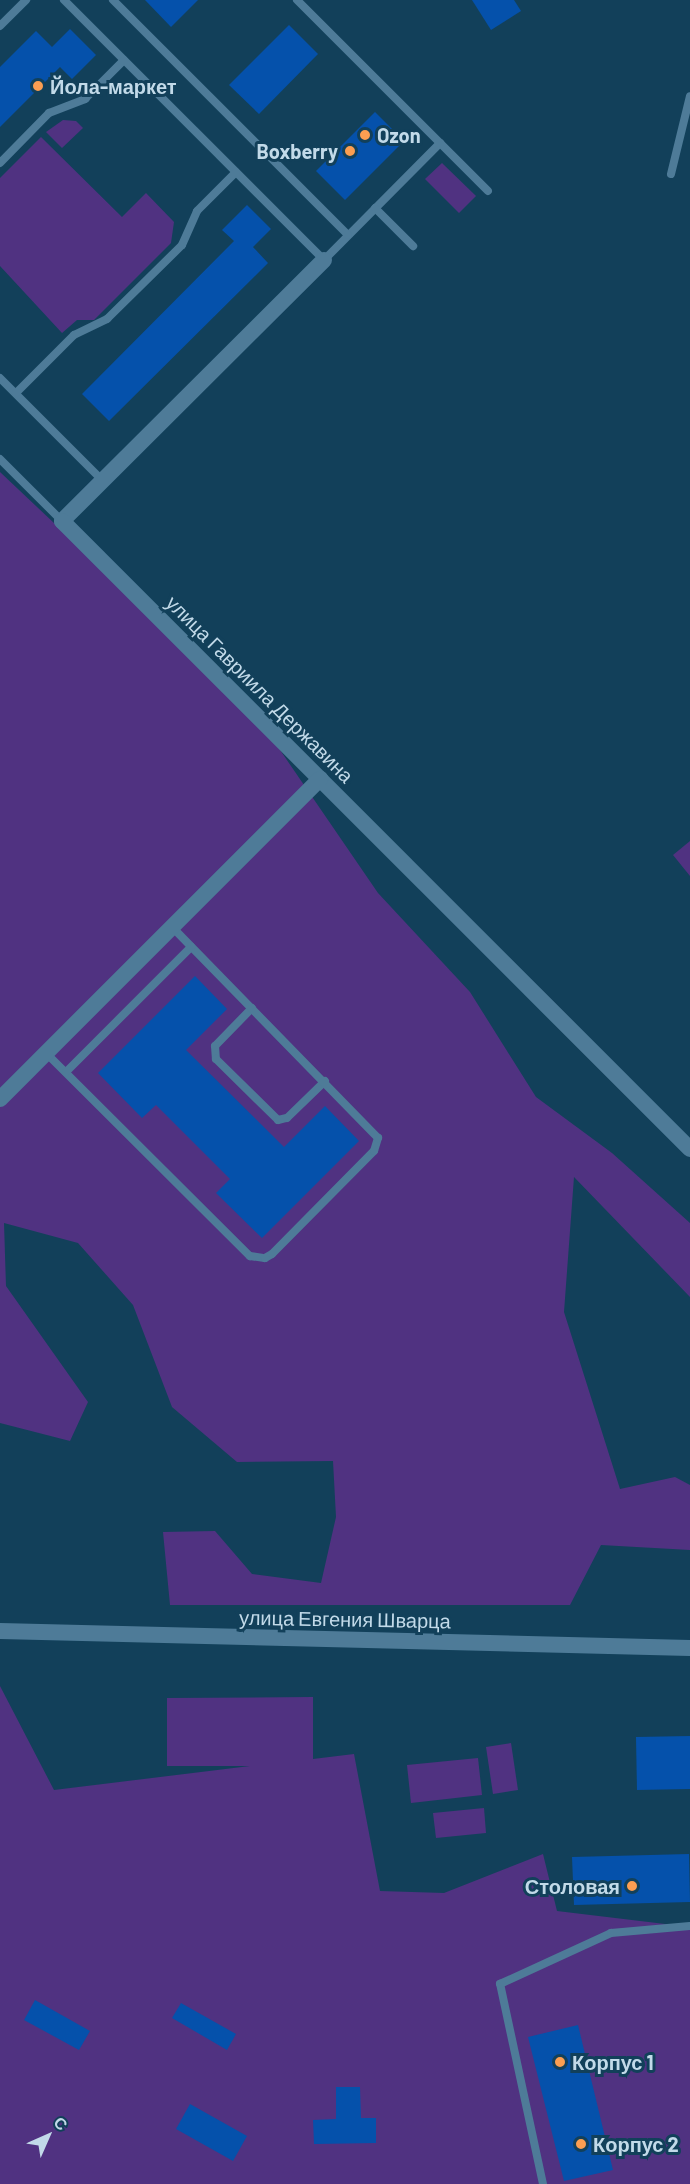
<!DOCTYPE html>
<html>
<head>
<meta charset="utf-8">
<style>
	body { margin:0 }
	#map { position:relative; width:690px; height:2184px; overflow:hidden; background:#12405a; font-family:Barlow,sans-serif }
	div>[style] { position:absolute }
	.green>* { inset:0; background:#503281 }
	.building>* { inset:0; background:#0551ab }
	.service>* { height:8px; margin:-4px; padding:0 4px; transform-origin:4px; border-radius:4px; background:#4e7b98 }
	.minor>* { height:16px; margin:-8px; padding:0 8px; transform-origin:8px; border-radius:8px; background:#4e7b98 }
	.dots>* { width:16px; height:16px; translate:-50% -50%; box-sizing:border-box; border:3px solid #12405a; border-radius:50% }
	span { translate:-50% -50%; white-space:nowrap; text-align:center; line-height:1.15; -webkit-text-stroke:6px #12405a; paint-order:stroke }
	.poi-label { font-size:20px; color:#c2dae9; font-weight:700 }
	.left { translate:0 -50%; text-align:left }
	.right { translate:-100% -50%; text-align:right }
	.street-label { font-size:20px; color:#c2dae9 }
	.north { position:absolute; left:18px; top:2106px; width:60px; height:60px; -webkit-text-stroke:4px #12405a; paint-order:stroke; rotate:45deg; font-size:16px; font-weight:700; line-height:24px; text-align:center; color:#c2dae9 }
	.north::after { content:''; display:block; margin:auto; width:21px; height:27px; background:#c2dae9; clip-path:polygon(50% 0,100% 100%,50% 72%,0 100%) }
</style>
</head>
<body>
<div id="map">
	<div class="green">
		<div style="clip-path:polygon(63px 120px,76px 121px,83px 128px,62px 148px,46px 132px)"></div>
		<div style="clip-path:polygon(41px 137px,122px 217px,146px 193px,174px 222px,171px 243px,94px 320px,77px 320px,62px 333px,0 266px,0 178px)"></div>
		<div style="clip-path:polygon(442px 163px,476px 196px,459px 213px,425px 179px)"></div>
		<div style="clip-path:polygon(0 472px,254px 712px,378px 893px,470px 992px,536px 1097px,612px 1153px,690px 1223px,690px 1297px,574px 1177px,564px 1312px,620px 1489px,675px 1477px,690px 1485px,690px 1550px,601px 1545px,570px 1605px,170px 1605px,163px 1532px,215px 1531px,252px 1574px,321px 1583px,336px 1517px,333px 1461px,237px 1462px,172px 1407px,133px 1305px,78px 1243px,4px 1223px,6px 1286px,88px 1402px,70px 1441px,0 1423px)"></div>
		<div style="clip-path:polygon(690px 841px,690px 876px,673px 855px)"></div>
		<div style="clip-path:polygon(0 1686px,54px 1790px,250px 1766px,167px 1766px,167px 1698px,313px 1697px,313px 1759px,354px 1754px,380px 1891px,444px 1893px,543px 1854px,557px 1911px,690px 1927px,690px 2184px,0 2184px)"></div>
		<div style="clip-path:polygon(511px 1743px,518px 1790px,493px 1794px,486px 1747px)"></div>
		<div style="clip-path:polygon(478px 1758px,482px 1795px,411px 1803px,407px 1765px)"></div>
		<div style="clip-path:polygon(484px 1808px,486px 1833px,436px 1838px,433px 1813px)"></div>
	</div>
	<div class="building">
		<div style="clip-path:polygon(145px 0,198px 0,171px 27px)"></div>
		<div style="clip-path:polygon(472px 0,514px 0,521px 11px,491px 30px)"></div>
		<div style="clip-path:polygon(289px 25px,318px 54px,259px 114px,229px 85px)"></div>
		<div style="clip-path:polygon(70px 29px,96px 55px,72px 79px,60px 67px,0 127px,0 67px,36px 31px,52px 47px)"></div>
		<div style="clip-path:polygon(375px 112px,404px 141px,345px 200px,316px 171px)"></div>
		<div style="clip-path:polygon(247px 205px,271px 229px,253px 247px,268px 263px,109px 421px,82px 394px,234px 241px,222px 230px)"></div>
		<div style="clip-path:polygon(195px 976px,227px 1009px,186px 1050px,284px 1147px,325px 1106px,359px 1141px,262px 1238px,216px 1193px,230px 1179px,156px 1105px,142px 1118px,98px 1073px)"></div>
		<div style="clip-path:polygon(690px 1736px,690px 1789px,637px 1790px,636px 1737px)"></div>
		<div style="clip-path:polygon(689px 1854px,690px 1902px,574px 1905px,572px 1857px)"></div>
		<div style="clip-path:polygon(35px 2000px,90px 2031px,79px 2050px,24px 2020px)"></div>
		<div style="clip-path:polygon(181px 2003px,236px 2034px,227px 2050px,172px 2018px)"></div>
		<div style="clip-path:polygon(578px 2025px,613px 2170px,564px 2181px,528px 2037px)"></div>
		<div style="clip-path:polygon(336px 2087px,360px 2087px,361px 2118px,376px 2118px,376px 2143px,314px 2144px,313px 2120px,336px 2119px)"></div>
		<div style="clip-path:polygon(190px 2104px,247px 2136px,233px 2161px,176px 2129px)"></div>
	</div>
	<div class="service">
		<div style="left:64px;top:0;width:368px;rotate:45deg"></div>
		<div style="left:324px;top:260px;width:165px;rotate:-45.2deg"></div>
		<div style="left:113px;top:0;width:332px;rotate:45deg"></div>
		<div style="left:297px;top:0;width:270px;rotate:45deg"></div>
		<div style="left:0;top:26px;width:37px;rotate:-45deg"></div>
		<div style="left:0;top:163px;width:70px;rotate:-45.6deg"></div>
		<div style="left:49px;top:113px;width:39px;rotate:-21deg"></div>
		<div style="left:85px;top:99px;width:55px;rotate:-45deg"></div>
		<div style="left:671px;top:174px;width:80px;rotate:-76.3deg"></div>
		<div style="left:375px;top:208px;width:54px;rotate:45deg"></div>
		<div style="left:0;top:378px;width:146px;rotate:45deg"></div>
		<div style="left:16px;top:393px;width:82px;rotate:-45deg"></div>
		<div style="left:74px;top:335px;width:37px;rotate:-26deg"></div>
		<div style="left:107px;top:319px;width:105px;rotate:-44.6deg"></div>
		<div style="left:182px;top:245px;width:37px;rotate:-66deg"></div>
		<div style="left:197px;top:211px;width:55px;rotate:-45deg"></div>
		<div style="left:0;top:459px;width:88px;rotate:45deg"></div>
		<div style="left:252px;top:1008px;width:53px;rotate:134.2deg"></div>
		<div style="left:215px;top:1046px;width:13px;rotate:86deg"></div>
		<div style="left:216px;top:1059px;width:87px;rotate:44.5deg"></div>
		<div style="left:278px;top:1120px;width:9px;rotate:-13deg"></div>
		<div style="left:287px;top:1118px;width:53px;rotate:-44.2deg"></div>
		<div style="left:46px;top:1053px;width:288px;rotate:44.9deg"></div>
		<div style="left:250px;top:1256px;width:15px;rotate:8deg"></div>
		<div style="left:265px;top:1258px;width:8px;rotate:-30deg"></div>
		<div style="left:272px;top:1254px;width:145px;rotate:-45.3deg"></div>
		<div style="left:374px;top:1151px;width:14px;rotate:-73deg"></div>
		<div style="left:378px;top:1138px;width:295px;rotate:-134.3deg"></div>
		<div style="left:66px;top:1072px;width:177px;rotate:-45deg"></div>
		<div style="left:543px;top:2184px;width:205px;rotate:-102.1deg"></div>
		<div style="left:500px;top:1984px;width:122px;rotate:-24.7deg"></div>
		<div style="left:611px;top:1933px;width:79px;rotate:-5.1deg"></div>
	</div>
	<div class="minor">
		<div style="left:324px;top:260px;width:370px;rotate:135.1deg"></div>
		<div style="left:62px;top:521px;width:888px;rotate:45deg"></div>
		<div style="left:0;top:1099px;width:453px;rotate:-45deg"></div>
		<div style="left:0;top:1631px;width:690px;rotate:1.41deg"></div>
	</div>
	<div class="dots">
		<div style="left:38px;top:86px;background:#fc9e52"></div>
		<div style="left:365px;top:135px;background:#fc9e52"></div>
		<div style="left:350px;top:151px;background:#fc9e52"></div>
		<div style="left:632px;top:1886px;background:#fc9e52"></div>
		<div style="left:560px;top:2062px;background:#fc9e52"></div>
		<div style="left:581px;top:2144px;background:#fc9e52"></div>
	</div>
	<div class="poi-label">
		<span class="left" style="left:50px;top:86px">Йола-маркет</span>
		<span class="left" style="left:377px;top:135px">Ozon</span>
		<span class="right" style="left:338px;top:151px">Boxberry</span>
		<span class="right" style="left:620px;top:1886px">Столовая</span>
		<span class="left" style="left:572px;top:2062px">Корпус 1</span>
		<span class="left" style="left:593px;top:2144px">Корпус 2</span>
	</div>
	<div class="street-label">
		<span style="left:260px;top:689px;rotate:45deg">улица Гавриила Державина</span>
		<span style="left:345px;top:1619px;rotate:1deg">улица Евгения Шварца</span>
	</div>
	<div class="north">С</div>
</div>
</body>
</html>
